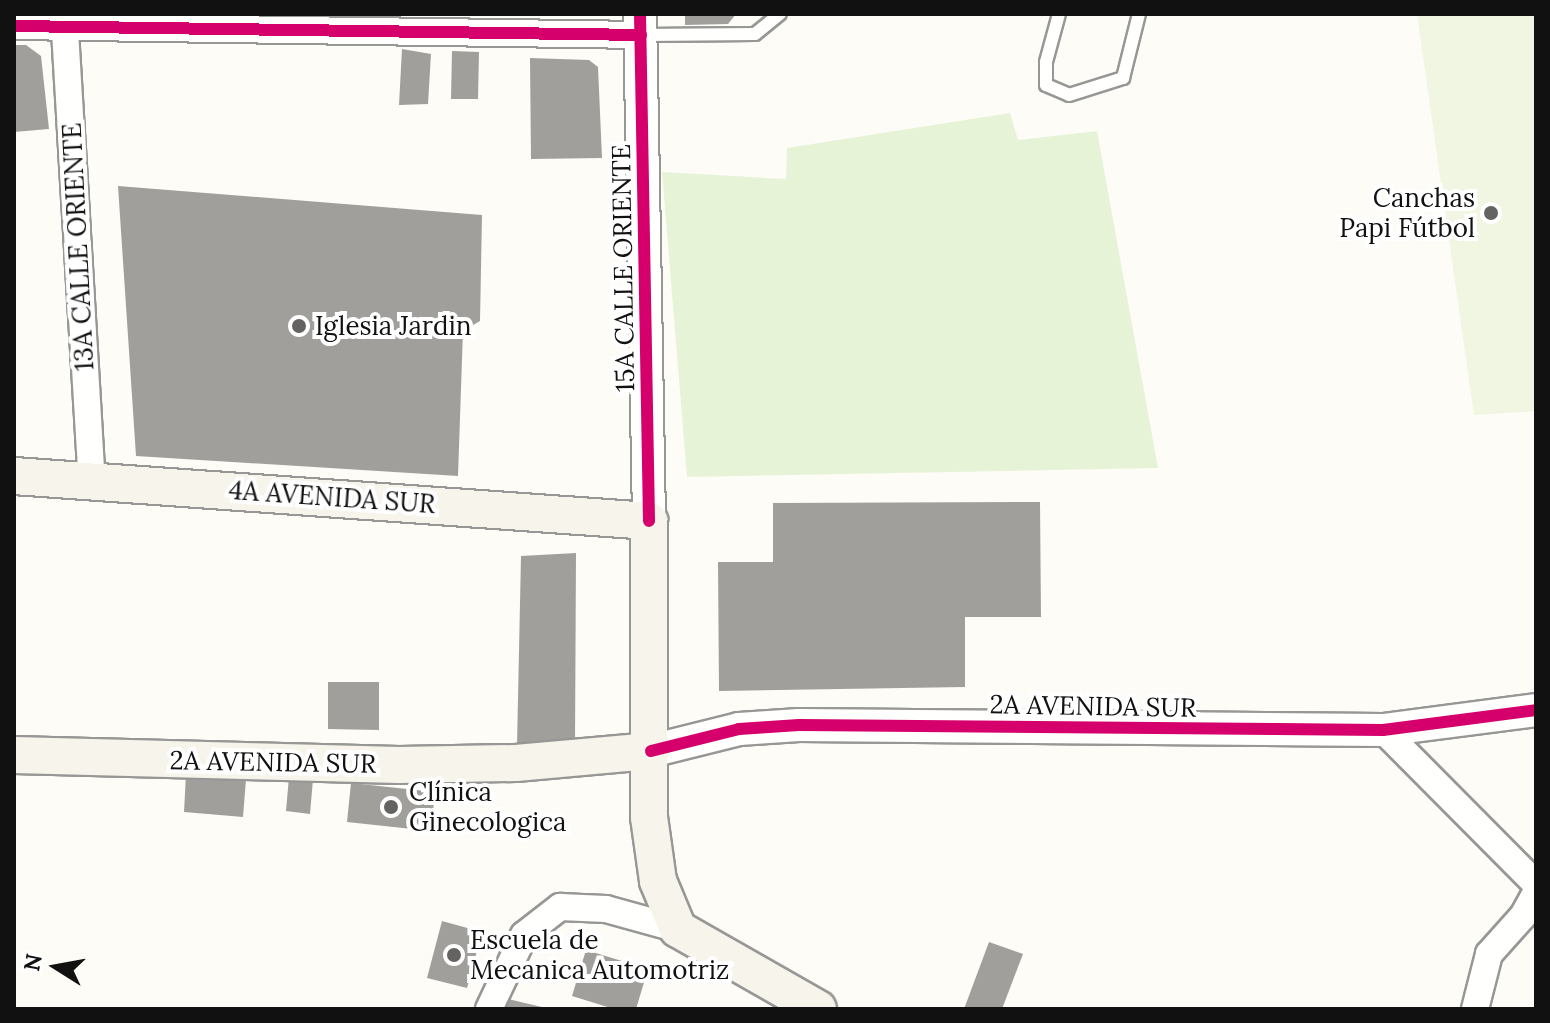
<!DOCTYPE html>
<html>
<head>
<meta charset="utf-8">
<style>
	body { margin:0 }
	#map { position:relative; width:1550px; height:1023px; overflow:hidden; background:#fdfcf7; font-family:Lora,serif }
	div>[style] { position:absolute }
	.green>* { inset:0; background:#e7f3d7 }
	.pitch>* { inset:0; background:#f0f6e1 }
	.building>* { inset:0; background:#a19f9c }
	.roads { filter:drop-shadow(2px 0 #979795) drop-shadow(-2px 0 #979795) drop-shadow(0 2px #979795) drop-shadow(0 -2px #979795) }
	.service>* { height:12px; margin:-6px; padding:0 6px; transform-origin:6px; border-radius:6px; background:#fffffe }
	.minor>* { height:26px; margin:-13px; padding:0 13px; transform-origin:13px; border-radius:13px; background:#fffffe }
	.tertiary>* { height:32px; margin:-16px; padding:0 16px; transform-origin:16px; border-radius:16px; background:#fffffe }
	.secondary>* { height:36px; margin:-18px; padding:0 18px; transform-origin:18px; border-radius:18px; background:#f6f4eb }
	.cycleway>* { height:12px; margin:-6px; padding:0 6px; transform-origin:6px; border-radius:6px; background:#d6006c }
	.dots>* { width:22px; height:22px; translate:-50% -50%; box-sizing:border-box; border:4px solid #fff; border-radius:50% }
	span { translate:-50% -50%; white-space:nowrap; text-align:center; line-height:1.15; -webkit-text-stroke:8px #fff; paint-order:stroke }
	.poi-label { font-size:26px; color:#111 }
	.right { translate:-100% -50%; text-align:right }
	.left { translate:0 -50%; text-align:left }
	.street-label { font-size:26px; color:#111 }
	.frame { position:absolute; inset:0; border:16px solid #111; pointer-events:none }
	.north { position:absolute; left:16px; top:927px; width:80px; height:80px; -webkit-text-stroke:6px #fff; paint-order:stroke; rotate:281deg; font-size:22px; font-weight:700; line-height:32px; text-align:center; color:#111 }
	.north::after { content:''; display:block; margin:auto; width:28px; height:36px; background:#111; clip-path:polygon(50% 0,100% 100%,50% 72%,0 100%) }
</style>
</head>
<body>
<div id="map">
	<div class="green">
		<div style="clip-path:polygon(1010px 113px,1018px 140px,1097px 131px,1158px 468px,687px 477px,662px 172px,786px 179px,787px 148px)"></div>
	</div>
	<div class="pitch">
		<div style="clip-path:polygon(1417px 14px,1536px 14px,1536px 411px,1474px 415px)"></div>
	</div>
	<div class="building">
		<div style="clip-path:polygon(685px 14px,736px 14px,728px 24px,685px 25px)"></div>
		<div style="clip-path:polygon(14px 45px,26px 45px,41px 56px,49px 129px,14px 132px)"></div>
		<div style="clip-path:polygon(402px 49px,431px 54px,428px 104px,399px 105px)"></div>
		<div style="clip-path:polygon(452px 51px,479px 52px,478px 99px,451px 99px)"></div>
		<div style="clip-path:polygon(530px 58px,589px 60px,598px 67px,602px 158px,531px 159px)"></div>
		<div style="clip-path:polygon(118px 186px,482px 215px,480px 321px,463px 331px,458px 476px,136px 456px)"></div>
		<div style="clip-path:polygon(1040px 502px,1041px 617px,965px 617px,965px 687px,719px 691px,718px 562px,773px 562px,773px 503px)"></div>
		<div style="clip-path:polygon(576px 553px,575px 743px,517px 746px,521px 556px)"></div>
		<div style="clip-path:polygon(328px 682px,379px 682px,379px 730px,328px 729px)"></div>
		<div style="clip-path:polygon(186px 774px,246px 779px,243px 817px,184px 812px)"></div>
		<div style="clip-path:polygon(289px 777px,313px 779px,310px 814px,286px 811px)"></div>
		<div style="clip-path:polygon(351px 783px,435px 792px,431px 831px,347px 822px)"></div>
		<div style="clip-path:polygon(442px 921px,482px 932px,467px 988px,427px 978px)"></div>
		<div style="clip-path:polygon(989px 942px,1023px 954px,1002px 1009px,964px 1009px)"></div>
		<div style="clip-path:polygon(586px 950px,648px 969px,636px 1009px,614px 1009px,572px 996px)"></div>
		<div style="clip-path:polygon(508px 999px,546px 1008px,546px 1009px,506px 1009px)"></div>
	</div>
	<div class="roads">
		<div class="service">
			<div style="left:1059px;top:14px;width:50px;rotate:105.2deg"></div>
			<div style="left:1046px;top:62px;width:23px;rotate:90deg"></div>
			<div style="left:1046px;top:85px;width:25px;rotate:23deg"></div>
			<div style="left:1069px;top:95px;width:57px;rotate:-17.5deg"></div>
			<div style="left:1123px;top:78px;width:66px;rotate:-76deg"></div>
			<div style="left:643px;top:35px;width:112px;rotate:-0.5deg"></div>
			<div style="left:755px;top:34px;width:32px;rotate:-39deg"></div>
		</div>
		<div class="minor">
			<div style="left:64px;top:14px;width:468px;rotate:86.6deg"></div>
			<div style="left:14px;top:26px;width:627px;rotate:0.82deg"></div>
			<div style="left:1383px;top:730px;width:217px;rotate:45.2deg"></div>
			<div style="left:489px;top:1009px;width:82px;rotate:-64.7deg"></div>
			<div style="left:524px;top:935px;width:46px;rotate:-37.9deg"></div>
			<div style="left:560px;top:907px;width:46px;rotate:2.5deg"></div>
			<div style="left:606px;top:909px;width:75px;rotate:15.5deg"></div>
			<div style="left:1475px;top:1009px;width:57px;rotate:-75.7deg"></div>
			<div style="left:1489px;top:954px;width:51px;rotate:-48.2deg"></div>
			<div style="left:1523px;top:916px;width:26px;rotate:-61deg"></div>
		</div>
		<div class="tertiary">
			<div style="left:640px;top:14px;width:507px;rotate:88.98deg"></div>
			<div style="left:651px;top:751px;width:91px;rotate:-14deg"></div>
			<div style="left:739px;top:729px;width:60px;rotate:-3.8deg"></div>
			<div style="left:799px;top:725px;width:584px;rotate:0.49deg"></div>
			<div style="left:1383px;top:730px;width:154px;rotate:-7.4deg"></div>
		</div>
		<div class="secondary">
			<div style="left:14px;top:476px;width:637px;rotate:4.05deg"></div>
			<div style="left:649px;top:521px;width:296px;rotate:90deg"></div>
			<div style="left:649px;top:817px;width:65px;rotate:82deg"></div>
			<div style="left:658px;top:881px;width:52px;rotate:67.4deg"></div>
			<div style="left:678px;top:929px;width:161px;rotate:29.7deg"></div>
			<div style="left:14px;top:755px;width:385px;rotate:1.5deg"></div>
			<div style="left:399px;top:765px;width:117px;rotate:-1deg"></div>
			<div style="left:516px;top:763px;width:136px;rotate:-5.1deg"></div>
		</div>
	</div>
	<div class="cycleway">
		<div style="left:640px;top:14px;width:507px;rotate:88.98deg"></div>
		<div style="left:14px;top:26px;width:627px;rotate:0.82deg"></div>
		<div style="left:651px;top:751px;width:91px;rotate:-14deg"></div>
		<div style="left:739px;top:729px;width:60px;rotate:-3.8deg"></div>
		<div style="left:799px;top:725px;width:584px;rotate:0.49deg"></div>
		<div style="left:1383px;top:730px;width:154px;rotate:-7.4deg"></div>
	</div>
	<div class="dots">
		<div style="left:1491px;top:213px;background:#646362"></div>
		<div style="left:299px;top:326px;background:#646362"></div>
		<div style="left:391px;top:807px;background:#646362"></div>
		<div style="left:454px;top:955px;background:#646362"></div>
	</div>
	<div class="poi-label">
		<span class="right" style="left:1475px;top:213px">Canchas<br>Papi Fútbol</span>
		<span class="left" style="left:315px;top:326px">Iglesia Jardin</span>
		<span class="left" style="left:409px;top:807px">Clínica<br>Ginecologica</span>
		<span class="left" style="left:470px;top:955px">Escuela de<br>Mecanica Automotriz</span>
	</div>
	<div class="street-label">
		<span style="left:78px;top:247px;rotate:-93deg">13A CALLE ORIENTE</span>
		<span style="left:623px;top:268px;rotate:-91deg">15A CALLE ORIENTE</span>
		<span style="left:332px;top:497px;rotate:4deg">4A AVENIDA SUR</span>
		<span style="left:1093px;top:706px;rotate:1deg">2A AVENIDA SUR</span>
		<span style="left:273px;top:762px;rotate:1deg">2A AVENIDA SUR</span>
	</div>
	<div class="frame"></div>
	<div class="north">N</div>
</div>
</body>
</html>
